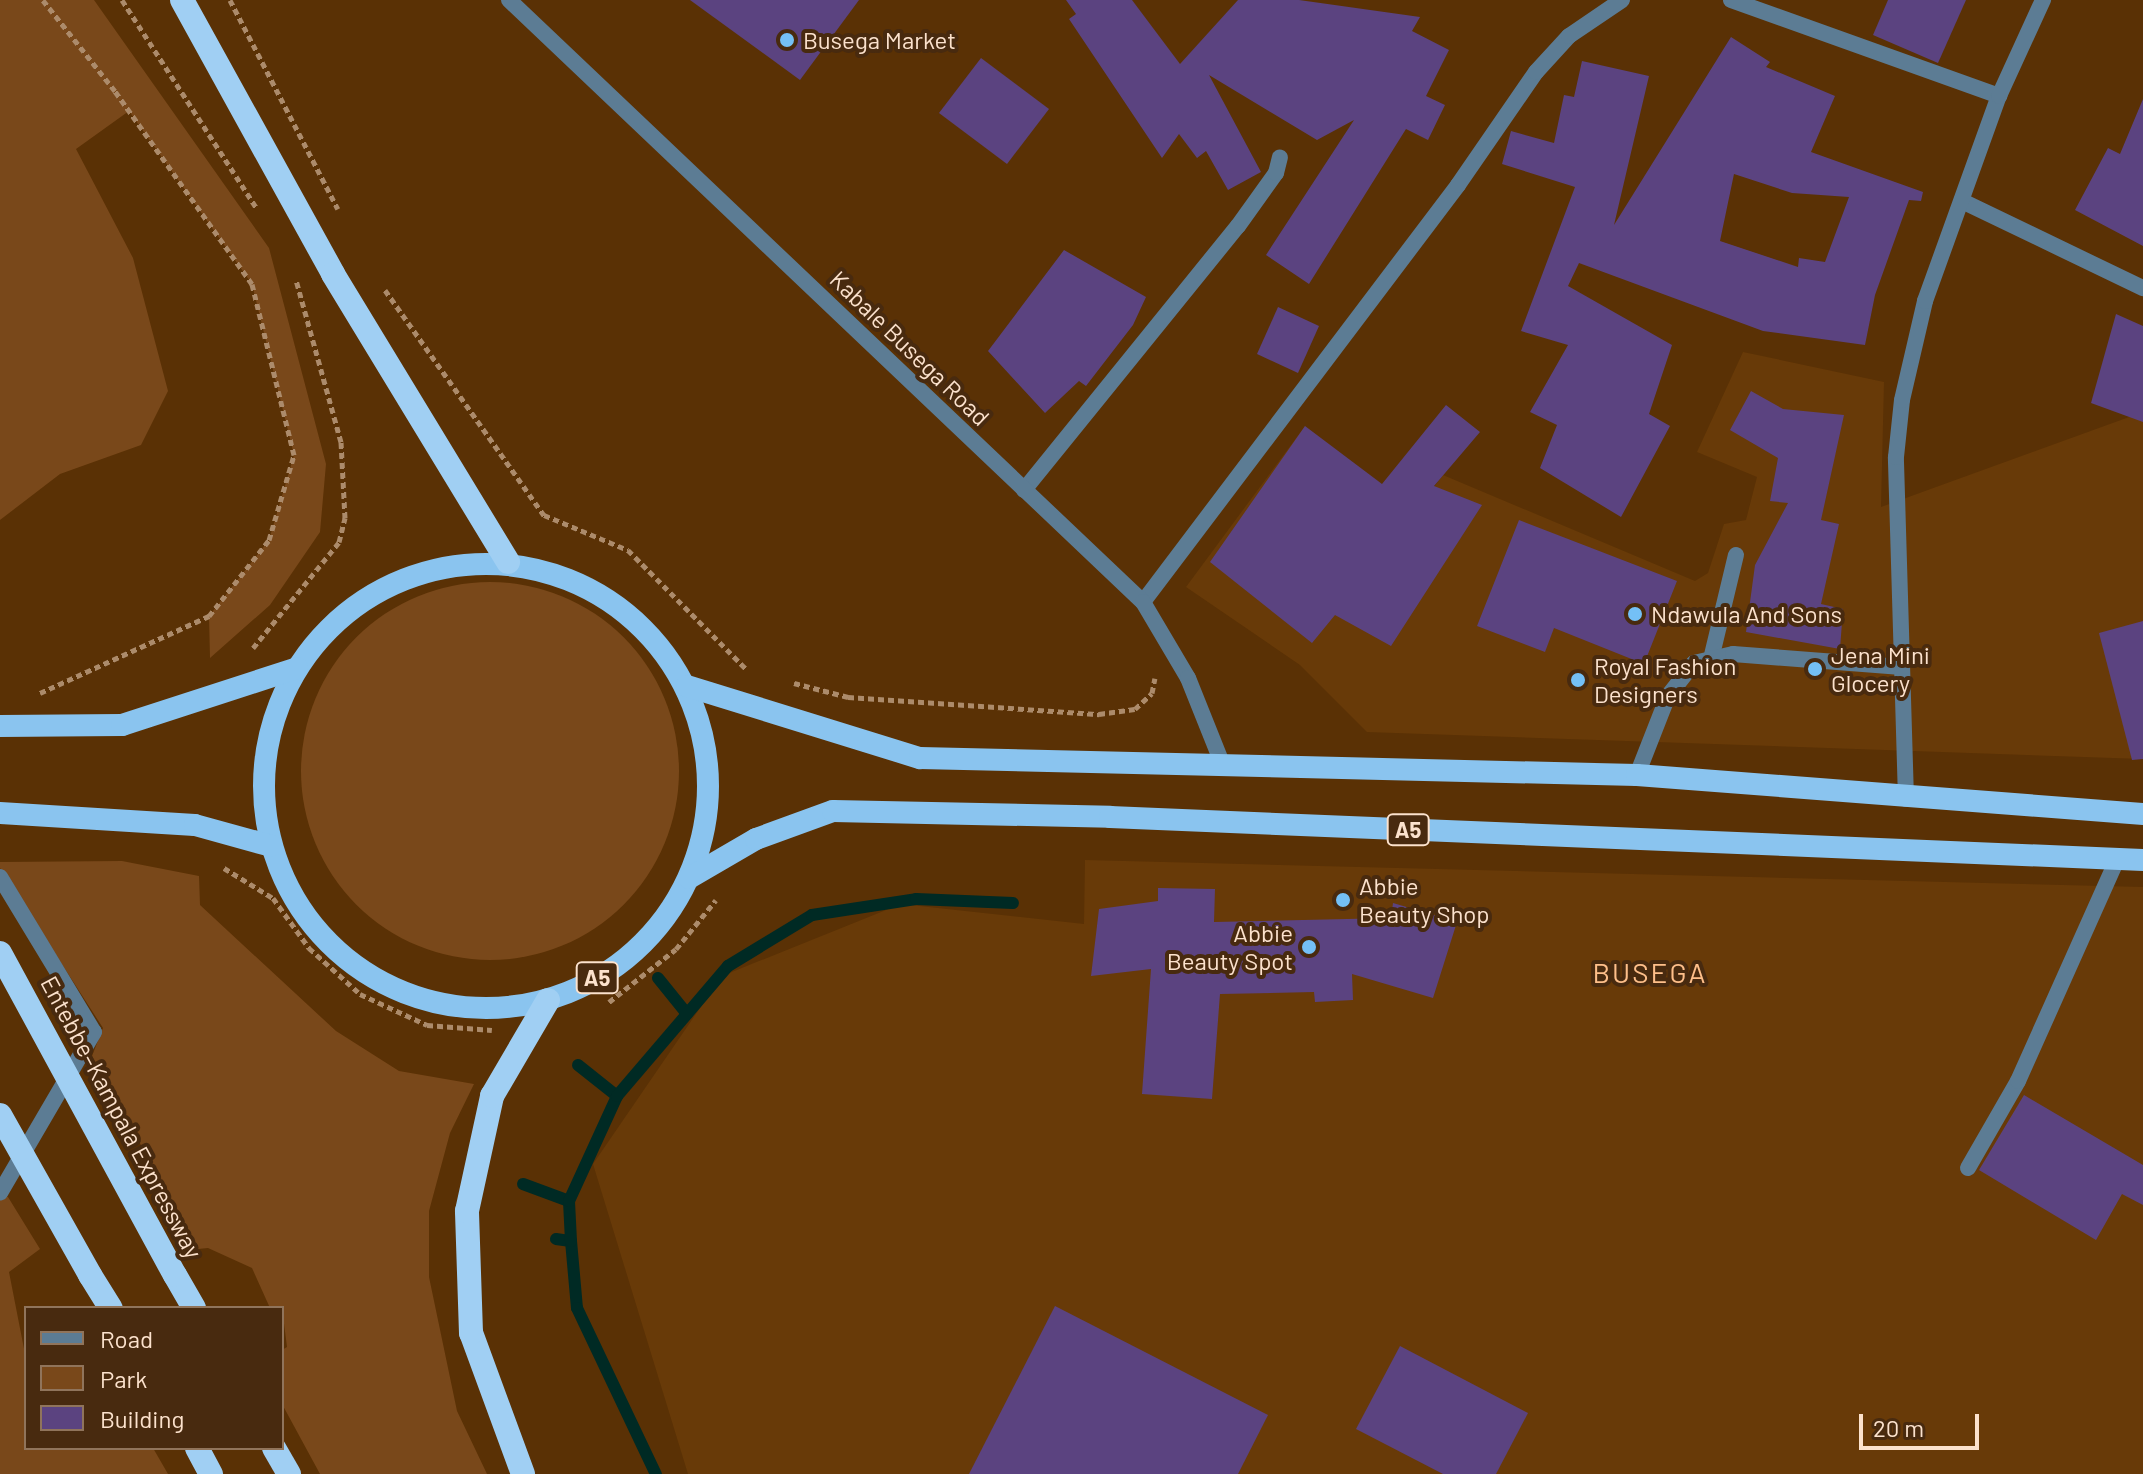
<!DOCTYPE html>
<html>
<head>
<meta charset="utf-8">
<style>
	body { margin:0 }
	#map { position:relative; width:2143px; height:1474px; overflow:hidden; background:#5a3105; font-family:Barlow,sans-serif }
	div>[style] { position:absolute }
	.built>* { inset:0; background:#683a08 }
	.green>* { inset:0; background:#79481a }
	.round { border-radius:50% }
	.stream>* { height:12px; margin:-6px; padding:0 6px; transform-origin:6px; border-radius:6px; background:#002a24 }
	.building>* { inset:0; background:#5b4380 }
	.path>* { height:5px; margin-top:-2.5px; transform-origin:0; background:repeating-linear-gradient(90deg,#ac8b6b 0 6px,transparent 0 10px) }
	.service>* { height:16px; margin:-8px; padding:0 8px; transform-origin:8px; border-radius:8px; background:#5c7c94 }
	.minor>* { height:16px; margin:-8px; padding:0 8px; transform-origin:8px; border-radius:8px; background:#5c7c94 }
	.tertiary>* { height:16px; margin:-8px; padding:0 8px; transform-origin:8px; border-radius:8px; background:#5c7c94 }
	.trunk>* { height:22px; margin:-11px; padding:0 11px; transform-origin:11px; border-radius:11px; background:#8ac4ef }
	.trunk>.ring { margin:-11px; padding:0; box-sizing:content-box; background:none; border:22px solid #8ac4ef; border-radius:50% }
	.motorway>* { height:24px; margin:-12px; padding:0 12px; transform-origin:12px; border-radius:12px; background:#a0cff3 }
	.motorway-bridge>* { height:24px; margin:-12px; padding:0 12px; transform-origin:12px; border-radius:12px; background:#a0cff3 }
	.dots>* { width:22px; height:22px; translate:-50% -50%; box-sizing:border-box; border:4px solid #482a0f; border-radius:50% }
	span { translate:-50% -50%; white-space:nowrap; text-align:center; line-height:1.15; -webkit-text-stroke:8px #482a0f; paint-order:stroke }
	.shield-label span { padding:2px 6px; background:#482a0f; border:2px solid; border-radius:6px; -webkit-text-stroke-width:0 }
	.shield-label { font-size:22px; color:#fce2cd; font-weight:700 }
	.poi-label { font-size:24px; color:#fce2cd }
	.left { translate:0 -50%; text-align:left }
	.right { translate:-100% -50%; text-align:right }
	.street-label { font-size:24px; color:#fce2cd }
	.quarter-label { font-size:28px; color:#febf8a; letter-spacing:2px }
	.legend { position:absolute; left:24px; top:1306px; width:260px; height:144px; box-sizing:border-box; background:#482a0f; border:2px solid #90745b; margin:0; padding:10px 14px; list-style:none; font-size:24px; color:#fce2cd }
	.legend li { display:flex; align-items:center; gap:16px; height:40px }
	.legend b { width:40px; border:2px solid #90745b }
	.scale { position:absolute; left:1859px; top:1414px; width:120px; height:36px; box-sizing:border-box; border:4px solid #fce2cd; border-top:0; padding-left:10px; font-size:24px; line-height:28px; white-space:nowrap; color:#fce2cd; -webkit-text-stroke:6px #482a0f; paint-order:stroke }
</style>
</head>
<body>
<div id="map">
	<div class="built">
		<div style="clip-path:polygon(1743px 352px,1884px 382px,1881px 507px,2143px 412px,2143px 759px,1367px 732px,1300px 665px,1186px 587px,1305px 426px,1383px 554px,1443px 475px,1695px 581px,1708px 573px,1724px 524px,1746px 520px,1757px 477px,1697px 452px)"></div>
		<div style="clip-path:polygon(1085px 860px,2143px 887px,2143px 1474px,688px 1474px,593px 1164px,722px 976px,901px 904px,1084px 924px)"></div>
	</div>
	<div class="green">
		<div style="clip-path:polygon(0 0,94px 0,269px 248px,326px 464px,320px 532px,270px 605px,210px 658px,209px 616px,269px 540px,294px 455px,252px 284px,129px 111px,76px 149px,133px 258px,168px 391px,141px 445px,60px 474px,0 520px)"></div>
		<div class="round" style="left:301px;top:582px;width:378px;height:378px"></div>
		<div style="clip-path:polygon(122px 861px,199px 876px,200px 905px,336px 1031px,399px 1071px,474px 1084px,450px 1133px,429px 1211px,429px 1277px,457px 1411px,487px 1474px,320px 1474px,282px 1404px,282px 1350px,287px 1347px,282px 1308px,270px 1308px,252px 1268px,208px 1248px,198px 1249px,92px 1056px,103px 1028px,0 868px,0 862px)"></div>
		<div style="clip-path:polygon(0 1196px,8px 1197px,40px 1249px,9px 1272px,26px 1359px,26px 1448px,153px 1448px,168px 1474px,0 1474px)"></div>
	</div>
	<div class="stream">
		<div style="left:658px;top:978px;width:46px;rotate:51.1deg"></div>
		<div style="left:578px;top:1065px;width:50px;rotate:38.5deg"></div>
		<div style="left:523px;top:1184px;width:49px;rotate:20.3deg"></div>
		<div style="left:556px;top:1239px;width:15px;rotate:8deg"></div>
		<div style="left:571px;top:1241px;width:67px;rotate:84.9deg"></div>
		<div style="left:577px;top:1308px;width:184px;rotate:64.6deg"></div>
		<div style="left:571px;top:1241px;width:40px;rotate:-92.9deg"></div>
		<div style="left:569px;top:1201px;width:115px;rotate:-65.4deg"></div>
		<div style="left:617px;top:1096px;width:171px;rotate:-49.5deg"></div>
		<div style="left:728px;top:966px;width:98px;rotate:-31.3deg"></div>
		<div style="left:812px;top:915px;width:105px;rotate:-8.7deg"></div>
		<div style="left:916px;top:899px;width:97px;rotate:2.4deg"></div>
	</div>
	<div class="building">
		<div style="clip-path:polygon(690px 0,859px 0,800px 80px)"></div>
		<div style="clip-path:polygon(1066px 0,1132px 0,1180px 64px,1238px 0,1299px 0,1420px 17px,1412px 31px,1449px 50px,1426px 96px,1445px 105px,1428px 140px,1406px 129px,1309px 284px,1266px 255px,1354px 120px,1317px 140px,1209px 75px,1261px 172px,1228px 190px,1206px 151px,1197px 158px,1179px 134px,1162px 158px,1069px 19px,1076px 14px)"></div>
		<div style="clip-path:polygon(1888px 0,1966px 0,1938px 63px,1873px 35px)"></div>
		<div style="clip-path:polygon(evenodd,1731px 37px,1770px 62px,1766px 67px,1835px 96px,1811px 152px,1923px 192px,1921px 201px,1909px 200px,1875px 295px,1865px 345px,1763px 331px,1579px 263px,1568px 286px,1672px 345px,1649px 414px,1670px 426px,1621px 517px,1540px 468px,1557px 425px,1530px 412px,1568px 345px,1521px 331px,1575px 187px,1502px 164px,1511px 131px,1554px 143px,1564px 95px,1574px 97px,1582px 61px,1649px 76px,1614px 225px,1731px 37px,1734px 174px,1792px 193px,1849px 197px,1825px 262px,1799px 258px,1798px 267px,1720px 241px,1734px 174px)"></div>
		<div style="clip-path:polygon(981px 58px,1049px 109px,1007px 164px,939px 113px)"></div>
		<div style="clip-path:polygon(2143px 99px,2143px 246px,2075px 210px,2108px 148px,2120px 154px)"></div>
		<div style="clip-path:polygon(1064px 250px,1146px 297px,1133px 325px,1086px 386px,1079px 381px,1045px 413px,988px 351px)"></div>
		<div style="clip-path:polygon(1278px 307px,1319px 326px,1298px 373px,1257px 354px)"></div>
		<div style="clip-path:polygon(2116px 314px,2143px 326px,2143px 422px,2091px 403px)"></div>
		<div style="clip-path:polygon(1751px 391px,1783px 409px,1844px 415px,1821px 520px,1839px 524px,1821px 604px,1843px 609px,1840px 649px,1746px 632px,1755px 565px,1788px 503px,1770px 501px,1778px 458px,1730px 430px)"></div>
		<div style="clip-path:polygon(1446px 405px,1480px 432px,1434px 486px,1482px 505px,1391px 646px,1335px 615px,1312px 643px,1210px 562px,1305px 426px,1382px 484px)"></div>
		<div style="clip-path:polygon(1519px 520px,1677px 581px,1644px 664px,1554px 628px,1545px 652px,1477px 626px)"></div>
		<div style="clip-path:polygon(2143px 621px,2143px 759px,2132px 760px,2099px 633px)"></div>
		<div style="clip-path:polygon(1158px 888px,1215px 889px,1214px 922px,1391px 918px,1393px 903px,1457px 922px,1433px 998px,1352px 974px,1353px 1000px,1315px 1002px,1314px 992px,1220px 994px,1212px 1099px,1142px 1094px,1151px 969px,1091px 976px,1099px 909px,1158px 901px)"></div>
		<div style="clip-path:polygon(2024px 1095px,2143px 1165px,2143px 1205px,2122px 1194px,2096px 1240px,1979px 1170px)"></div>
		<div style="clip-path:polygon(1055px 1306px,1268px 1415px,1238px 1474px,969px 1474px)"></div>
		<div style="clip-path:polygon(1400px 1346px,1528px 1413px,1496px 1474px,1443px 1474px,1356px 1429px)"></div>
	</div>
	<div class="path">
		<div style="left:122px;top:0;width:249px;rotate:57.1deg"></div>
		<div style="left:230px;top:0;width:235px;rotate:62.7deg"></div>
		<div style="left:385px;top:290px;width:276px;rotate:54.8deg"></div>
		<div style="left:544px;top:515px;width:91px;rotate:22.6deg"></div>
		<div style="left:628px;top:550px;width:168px;rotate:45.2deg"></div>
		<div style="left:253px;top:648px;width:136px;rotate:-50.9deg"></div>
		<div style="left:339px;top:542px;width:25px;rotate:-76deg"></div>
		<div style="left:345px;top:518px;width:76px;rotate:-93deg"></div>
		<div style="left:341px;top:442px;width:168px;rotate:-105.5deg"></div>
		<div style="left:794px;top:683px;width:56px;rotate:14.5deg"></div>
		<div style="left:848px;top:697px;width:252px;rotate:3.9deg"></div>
		<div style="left:1099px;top:714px;width:36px;rotate:-8deg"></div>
		<div style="left:1135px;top:709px;width:23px;rotate:-43deg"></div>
		<div style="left:1152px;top:693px;width:15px;rotate:-79deg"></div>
		<div style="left:40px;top:693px;width:186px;rotate:-24.5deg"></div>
		<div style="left:209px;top:616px;width:97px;rotate:-51.7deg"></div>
		<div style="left:269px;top:540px;width:89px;rotate:-73.6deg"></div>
		<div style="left:294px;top:455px;width:176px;rotate:-103.8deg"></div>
		<div style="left:252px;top:284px;width:237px;rotate:-125.4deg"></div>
		<div style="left:115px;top:91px;width:116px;rotate:-128.4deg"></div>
		<div style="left:224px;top:868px;width:57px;rotate:31.5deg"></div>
		<div style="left:273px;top:898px;width:62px;rotate:54.2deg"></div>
		<div style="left:309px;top:948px;width:69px;rotate:42deg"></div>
		<div style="left:360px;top:994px;width:74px;rotate:24.8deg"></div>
		<div style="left:427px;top:1025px;width:65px;rotate:4.4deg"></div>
		<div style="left:609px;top:1002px;width:85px;rotate:-38.3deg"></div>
		<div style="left:676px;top:949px;width:63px;rotate:-50.8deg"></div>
	</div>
	<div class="service">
		<div style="left:1711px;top:659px;width:107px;rotate:-76.5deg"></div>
		<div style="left:1637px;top:775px;width:85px;rotate:-68.6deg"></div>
		<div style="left:1668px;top:696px;width:42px;rotate:-51.8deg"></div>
		<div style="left:1694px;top:663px;width:40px;rotate:-13deg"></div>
		<div style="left:1733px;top:654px;width:169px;rotate:4.4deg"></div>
		<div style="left:0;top:877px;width:181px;rotate:58.8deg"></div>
		<div style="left:94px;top:1032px;width:186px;rotate:120.3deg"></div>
	</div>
	<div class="minor">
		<div style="left:1731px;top:0;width:285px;rotate:19.7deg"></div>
		<div style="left:1964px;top:202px;width:199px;rotate:25.7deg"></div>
		<div style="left:1024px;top:490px;width:340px;rotate:-51deg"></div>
		<div style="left:1238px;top:226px;width:65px;rotate:-54.4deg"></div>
		<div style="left:1276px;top:173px;width:16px;rotate:-76deg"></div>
		<div style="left:1143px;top:602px;width:523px;rotate:-52.93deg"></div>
		<div style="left:1458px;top:185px;width:137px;rotate:-55.4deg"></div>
		<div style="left:1536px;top:72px;width:49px;rotate:-47.5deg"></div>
		<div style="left:1569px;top:36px;width:64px;rotate:-34.2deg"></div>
		<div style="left:1906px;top:799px;width:342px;rotate:-91.7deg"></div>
		<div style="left:1896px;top:457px;width:57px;rotate:-84deg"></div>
		<div style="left:1902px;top:400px;width:102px;rotate:-76.9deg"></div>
		<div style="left:1925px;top:301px;width:218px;rotate:-70.2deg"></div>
		<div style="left:1999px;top:96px;width:106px;rotate:-65.4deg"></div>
		<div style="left:1968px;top:1168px;width:100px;rotate:-60.1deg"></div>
		<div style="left:2018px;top:1081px;width:242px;rotate:-65.9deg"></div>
	</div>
	<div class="tertiary">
		<div style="left:509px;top:0;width:874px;rotate:43.52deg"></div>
		<div style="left:1143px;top:602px;width:88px;rotate:59.4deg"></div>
		<div style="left:1188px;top:678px;width:97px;rotate:68.2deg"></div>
	</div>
	<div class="trunk">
		<div class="ring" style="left:264px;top:564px;width:422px;height:422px"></div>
		<div style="left:687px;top:686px;width:244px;rotate:17.2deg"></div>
		<div style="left:920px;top:758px;width:717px;rotate:1.36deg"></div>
		<div style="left:1637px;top:775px;width:508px;rotate:4.41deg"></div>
		<div style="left:0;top:726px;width:122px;rotate:-0.5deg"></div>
		<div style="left:122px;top:725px;width:184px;rotate:-18deg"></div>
		<div style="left:0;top:813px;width:195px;rotate:3.5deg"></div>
		<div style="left:195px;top:825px;width:79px;rotate:15.4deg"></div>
		<div style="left:689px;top:878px;width:78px;rotate:-30.2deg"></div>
		<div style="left:756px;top:839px;width:82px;rotate:-20deg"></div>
		<div style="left:833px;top:811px;width:277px;rotate:1.2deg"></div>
		<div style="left:1110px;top:817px;width:1034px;rotate:2.38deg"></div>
	</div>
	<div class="motorway">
		<div style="left:182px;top:0;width:313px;rotate:61.1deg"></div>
		<div style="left:333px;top:274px;width:337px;rotate:58.7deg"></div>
		<div style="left:90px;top:1275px;width:39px;rotate:58deg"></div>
		<div style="left:175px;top:1275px;width:38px;rotate:60deg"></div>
		<div style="left:197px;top:1448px;width:30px;rotate:62deg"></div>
		<div style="left:274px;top:1448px;width:30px;rotate:60deg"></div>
		<div style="left:523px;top:1474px;width:150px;rotate:-110.2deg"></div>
		<div style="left:471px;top:1333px;width:122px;rotate:-91.9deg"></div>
		<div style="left:467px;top:1211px;width:118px;rotate:-77.7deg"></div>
		<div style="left:492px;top:1096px;width:111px;rotate:-59.7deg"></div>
	</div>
	<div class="motorway-bridge">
		<div style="left:0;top:953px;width:366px;rotate:61.5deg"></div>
		<div style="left:0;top:1115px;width:184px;rotate:60.6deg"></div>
	</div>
	<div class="dots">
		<div style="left:787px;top:40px;background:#74c0f6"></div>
		<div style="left:1635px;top:614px;background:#74c0f6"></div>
		<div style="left:1815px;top:669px;background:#74c0f6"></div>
		<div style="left:1578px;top:680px;background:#74c0f6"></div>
		<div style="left:1343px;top:900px;background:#74c0f6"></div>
		<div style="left:1309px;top:947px;background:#74c0f6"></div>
	</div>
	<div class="shield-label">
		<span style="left:1408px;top:830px">A5</span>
		<span style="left:597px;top:978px">A5</span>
	</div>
	<div class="poi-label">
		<span class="left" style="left:803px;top:40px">Busega Market</span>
		<span class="left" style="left:1651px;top:614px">Ndawula And Sons</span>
		<span class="left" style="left:1831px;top:669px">Jena Mini<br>Glocery</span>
		<span class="left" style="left:1594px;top:680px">Royal Fashion<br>Designers</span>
		<span class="left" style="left:1359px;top:900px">Abbie<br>Beauty Shop</span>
		<span class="right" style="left:1293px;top:947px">Abbie<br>Beauty Spot</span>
	</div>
	<div class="street-label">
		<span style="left:910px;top:348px;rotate:44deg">Kabale Busega Road</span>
		<span style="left:122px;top:1117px;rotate:62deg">Entebbe–Kampala Expressway</span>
	</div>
	<div class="quarter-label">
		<span style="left:1650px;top:972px">BUSEGA</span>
	</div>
	<ul class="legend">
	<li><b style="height:10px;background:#5c7c94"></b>Road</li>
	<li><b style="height:22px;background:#79481a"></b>Park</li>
	<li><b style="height:22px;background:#5b4380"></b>Building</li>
	</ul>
	<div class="scale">20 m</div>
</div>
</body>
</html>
